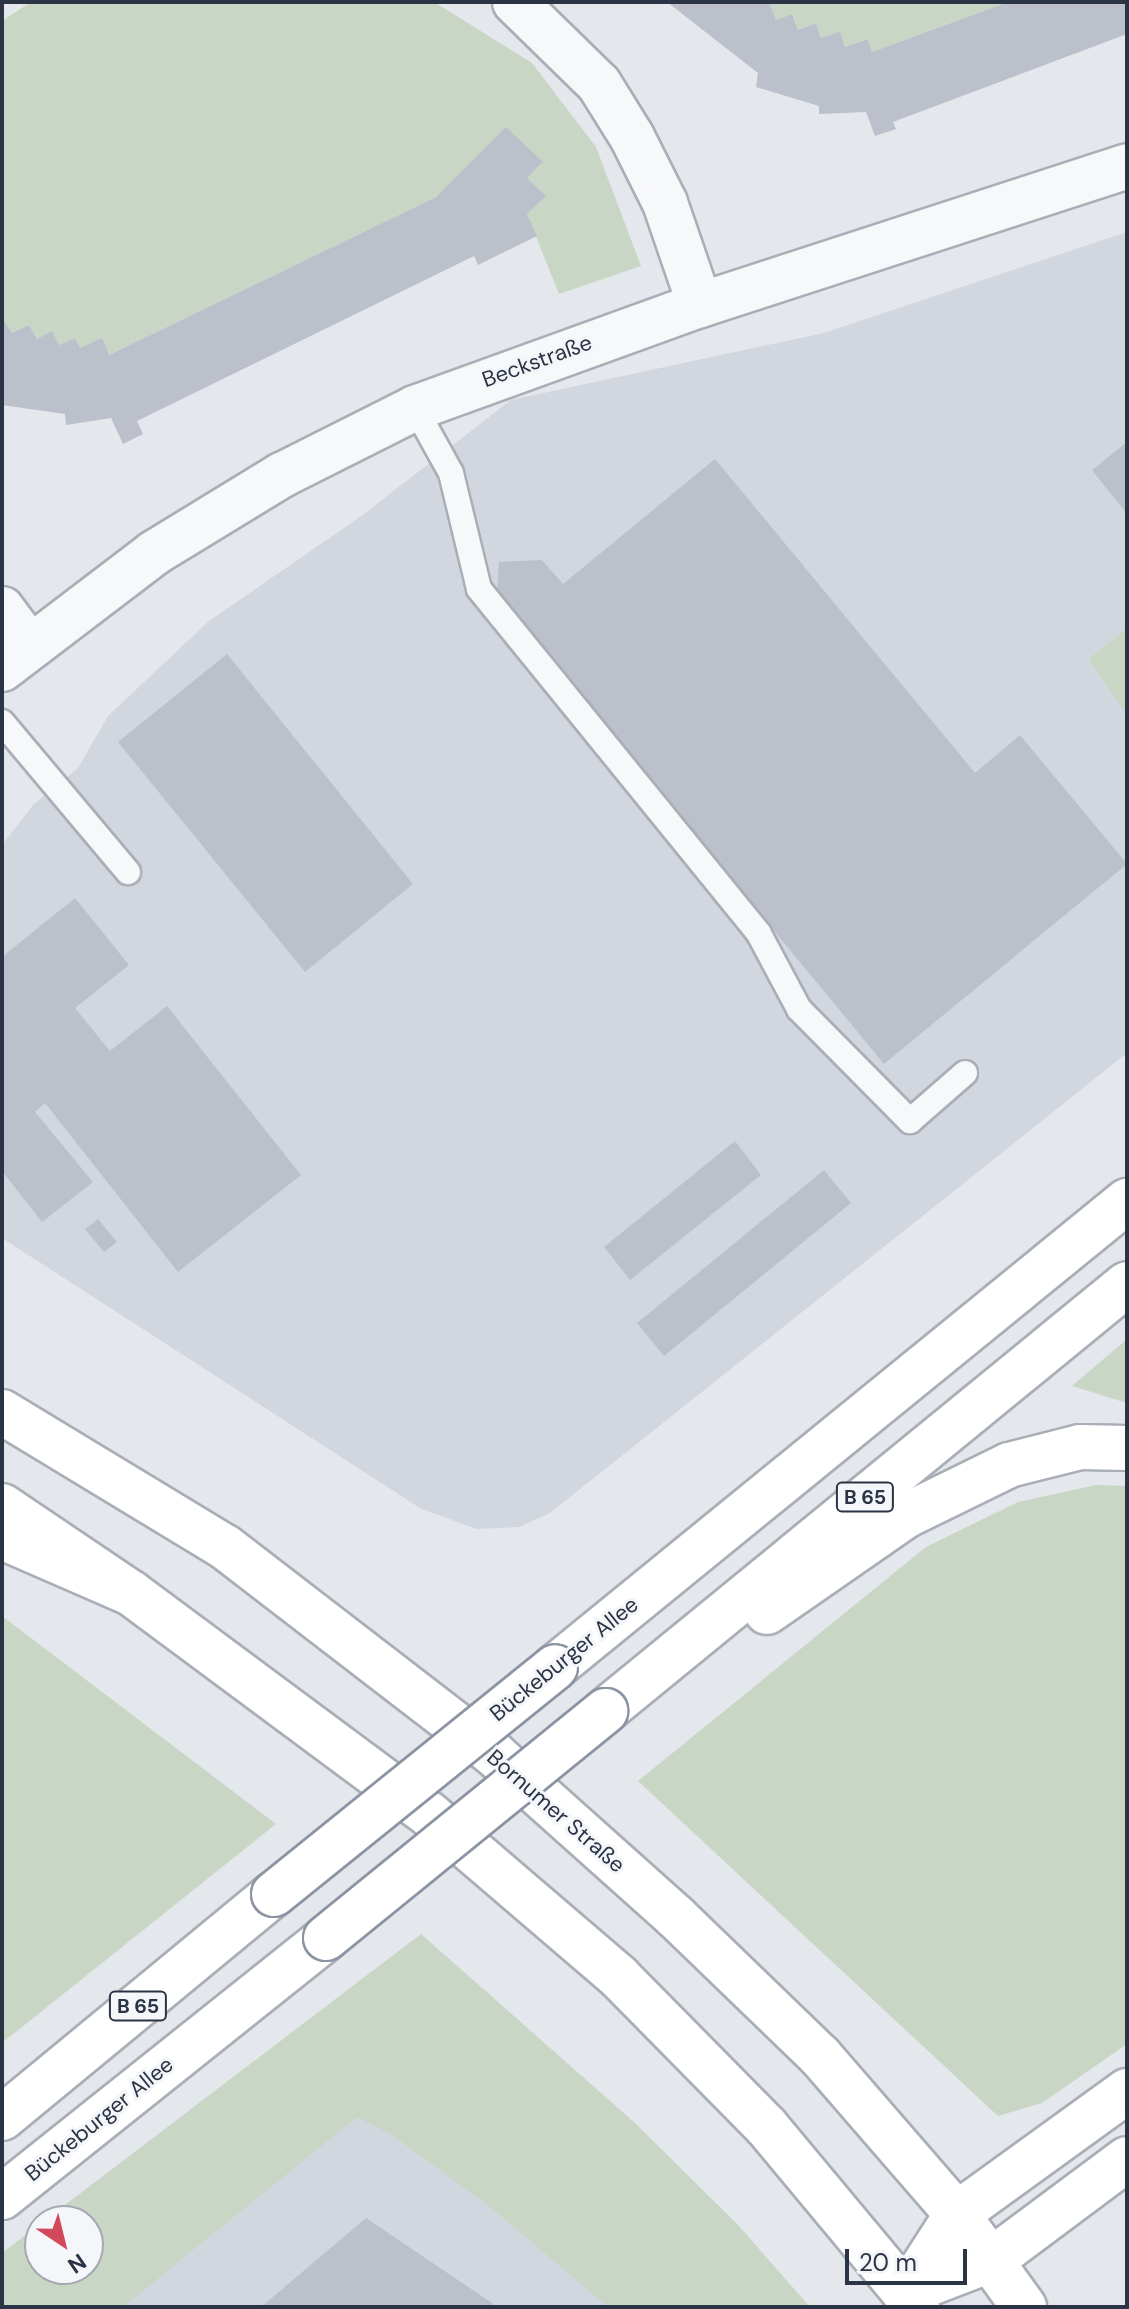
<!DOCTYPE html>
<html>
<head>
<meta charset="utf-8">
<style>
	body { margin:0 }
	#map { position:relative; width:1129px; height:2309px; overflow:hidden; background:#e4e7ec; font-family:"DM Sans",sans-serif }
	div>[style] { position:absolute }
	.built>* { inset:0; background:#d2d6de }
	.green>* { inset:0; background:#c9d6c5 }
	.building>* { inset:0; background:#bbc0ca }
	.roads { filter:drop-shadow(2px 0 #a9aeb7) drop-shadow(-2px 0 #a9aeb7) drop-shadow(0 2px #a9aeb7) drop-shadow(0 -2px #a9aeb7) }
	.lane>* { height:24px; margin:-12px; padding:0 12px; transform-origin:12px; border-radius:12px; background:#f7f8fa }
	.street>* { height:44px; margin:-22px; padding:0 22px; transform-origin:22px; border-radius:22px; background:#f7f8fa }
	.secondary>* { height:44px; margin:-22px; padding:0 22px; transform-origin:22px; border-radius:22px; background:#fff }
	.highway>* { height:44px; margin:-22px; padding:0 22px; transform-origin:22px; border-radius:22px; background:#fff }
	.bridges { filter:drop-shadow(2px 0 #8b94a3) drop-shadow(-2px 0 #8b94a3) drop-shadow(0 2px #8b94a3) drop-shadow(0 -2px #8b94a3) }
	.highway-bridge>* { height:44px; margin:-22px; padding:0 22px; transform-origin:22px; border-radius:22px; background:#fff }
	span { translate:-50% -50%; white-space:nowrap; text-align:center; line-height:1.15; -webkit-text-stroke:6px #f4f6f9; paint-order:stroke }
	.shield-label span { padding:2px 6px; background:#f4f6f9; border:2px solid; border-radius:6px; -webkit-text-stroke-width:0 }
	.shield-label { font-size:20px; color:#2b3445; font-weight:700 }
	.street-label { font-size:22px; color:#2b3445 }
	.frame { position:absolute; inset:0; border:4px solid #2b3445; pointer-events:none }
	.north { position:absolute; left:24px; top:2205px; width:80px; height:80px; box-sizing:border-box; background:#f4f6f9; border:2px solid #a4a8b1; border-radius:50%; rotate:145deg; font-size:22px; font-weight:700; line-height:32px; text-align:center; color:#2b3445 }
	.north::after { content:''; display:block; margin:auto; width:28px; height:36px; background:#d1495b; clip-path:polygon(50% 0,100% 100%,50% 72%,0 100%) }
	.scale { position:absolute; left:845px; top:2249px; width:122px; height:36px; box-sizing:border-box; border:4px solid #2b3445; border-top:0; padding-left:10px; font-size:24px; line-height:28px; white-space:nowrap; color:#2b3445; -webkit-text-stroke:6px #f4f6f9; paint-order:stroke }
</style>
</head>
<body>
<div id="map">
	<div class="built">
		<div style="clip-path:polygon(1127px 232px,1127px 628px,1088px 659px,1127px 715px,1127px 1053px,550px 1513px,519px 1527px,476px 1529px,420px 1508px,2px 1238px,2px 845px,33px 805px,78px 768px,108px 716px,209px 621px,360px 517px,511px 400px,824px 333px)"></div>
		<div style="clip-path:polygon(389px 2033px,649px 2307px,31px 2307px,88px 2269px)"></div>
	</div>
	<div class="green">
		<div style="clip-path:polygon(31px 2px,434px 2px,532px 63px,596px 147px,641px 266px,559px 294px,527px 214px,545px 196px,527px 178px,543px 162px,436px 197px,109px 355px,101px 339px,80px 348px,75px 338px,59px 345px,52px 332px,37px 339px,29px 325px,12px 333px,2px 317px,2px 21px)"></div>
		<div style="clip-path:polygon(769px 2px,1008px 2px,872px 52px,868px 39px,845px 47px,840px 31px,821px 38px,816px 23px,798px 30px,792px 14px,776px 20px)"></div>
		<div style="clip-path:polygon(1127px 628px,1127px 715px,1088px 659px)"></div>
		<div style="clip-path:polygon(1127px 1339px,1127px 1403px,1072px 1386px)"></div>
		<div style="clip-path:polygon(1096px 1485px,1127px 1486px,1127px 2044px,1042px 2103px,998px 2116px,638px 1781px,926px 1547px,1018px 1502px)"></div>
		<div style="clip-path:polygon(2px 1616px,276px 1824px,2px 2043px)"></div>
		<div style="clip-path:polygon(421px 1934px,635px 2123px,739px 2226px,810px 2307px,608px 2307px,489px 2206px,392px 2135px,357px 2117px,123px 2307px,2px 2307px,2px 2253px,40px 2224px,40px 2269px,88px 2269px,88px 2221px,44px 2221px)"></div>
	</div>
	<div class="building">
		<div style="clip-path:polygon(667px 2px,769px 2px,776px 20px,792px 14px,798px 30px,816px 23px,821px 38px,840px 31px,845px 47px,868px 39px,872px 52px,1008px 2px,1127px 2px,1127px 34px,893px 122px,896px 129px,875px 136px,866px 112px,819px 114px,819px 106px,756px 87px,758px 73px)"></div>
		<div style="clip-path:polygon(506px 127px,543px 162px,527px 178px,546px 196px,527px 214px,537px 236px,478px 265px,474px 256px,137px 421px,143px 434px,123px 444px,111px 418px,66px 425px,65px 414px,2px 405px,2px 317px,12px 333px,29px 325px,37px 339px,52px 331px,59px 345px,75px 338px,80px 348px,102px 338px,109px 355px,436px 197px)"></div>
		<div style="clip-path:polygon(1127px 442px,1127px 514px,1092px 470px)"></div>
		<div style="clip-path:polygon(715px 459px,975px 773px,1020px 735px,1127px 864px,884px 1064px,497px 595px,499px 562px,542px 560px,563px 584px)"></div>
		<div style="clip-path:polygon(227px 654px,413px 884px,305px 972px,118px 742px)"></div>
		<div style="clip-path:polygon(75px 898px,129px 965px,75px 1008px,110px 1051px,167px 1006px,301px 1175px,178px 1272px,45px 1103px,35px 1112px,93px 1182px,42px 1222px,2px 1171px,2px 957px)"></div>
		<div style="clip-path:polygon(735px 1141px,761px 1175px,630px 1280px,604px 1247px)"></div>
		<div style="clip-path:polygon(824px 1170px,851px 1203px,664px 1356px,637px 1323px)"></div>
		<div style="clip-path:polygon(98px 1219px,117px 1242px,104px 1252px,85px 1229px)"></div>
		<div style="clip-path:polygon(366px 2218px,492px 2303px,495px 2307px,261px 2307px)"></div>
	</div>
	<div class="roads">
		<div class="lane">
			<div style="left:415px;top:408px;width:74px;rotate:61deg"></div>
			<div style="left:451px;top:473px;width:119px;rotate:76.4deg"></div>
			<div style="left:479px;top:589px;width:444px;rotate:50.9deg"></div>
			<div style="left:759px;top:934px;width:85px;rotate:61.9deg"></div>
			<div style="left:799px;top:1009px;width:158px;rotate:45.3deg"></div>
			<div style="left:910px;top:1121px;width:73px;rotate:-41.1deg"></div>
			<div style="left:2px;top:722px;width:196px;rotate:50deg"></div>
		</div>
		<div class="street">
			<div style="left:515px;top:2px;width:117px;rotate:44.3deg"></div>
			<div style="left:599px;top:84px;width:62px;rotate:58.1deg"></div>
			<div style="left:632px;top:137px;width:74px;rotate:63.4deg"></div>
			<div style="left:665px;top:203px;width:108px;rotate:71.1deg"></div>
			<div style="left:2px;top:609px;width:44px;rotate:53.4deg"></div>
			<div style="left:2px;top:669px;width:191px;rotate:-37.3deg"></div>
			<div style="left:154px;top:553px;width:150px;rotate:-31.4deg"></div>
			<div style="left:282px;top:475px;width:149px;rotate:-26.7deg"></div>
			<div style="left:415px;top:408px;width:303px;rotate:-19.9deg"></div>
			<div style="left:700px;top:305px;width:449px;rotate:-18deg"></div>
		</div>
		<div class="secondary">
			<div style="left:2px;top:1412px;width:261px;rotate:31.2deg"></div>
			<div style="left:225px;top:1547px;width:342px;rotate:37.6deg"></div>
			<div style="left:496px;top:1756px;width:241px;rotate:41.8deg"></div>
			<div style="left:676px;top:1917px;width:200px;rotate:44deg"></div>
			<div style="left:820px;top:2056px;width:209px;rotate:49.1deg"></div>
			<div style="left:957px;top:2214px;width:115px;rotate:54.2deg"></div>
			<div style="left:2px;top:1506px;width:156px;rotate:34deg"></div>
			<div style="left:131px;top:1593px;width:371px;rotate:36.6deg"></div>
			<div style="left:429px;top:1814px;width:250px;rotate:40.6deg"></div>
			<div style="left:619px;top:1977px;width:209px;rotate:45.4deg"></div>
			<div style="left:766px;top:2126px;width:236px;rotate:50.2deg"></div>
		</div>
		<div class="highway">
			<div style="left:2px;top:1537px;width:141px;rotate:23.5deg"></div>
			<div style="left:767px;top:1612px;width:168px;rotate:-34.8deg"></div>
			<div style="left:905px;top:1516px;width:116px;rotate:-26.1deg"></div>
			<div style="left:1009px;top:1465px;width:73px;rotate:-14.2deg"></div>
			<div style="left:1080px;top:1447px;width:47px;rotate:1.2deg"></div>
			<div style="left:555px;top:1667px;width:738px;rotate:-39.17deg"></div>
			<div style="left:605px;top:1711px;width:674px;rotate:-39.28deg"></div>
			<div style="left:2px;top:2118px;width:352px;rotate:-39.5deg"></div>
			<div style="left:2px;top:2197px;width:415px;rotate:-38.6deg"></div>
			<div style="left:907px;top:2292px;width:93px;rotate:-57.3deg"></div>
			<div style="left:957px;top:2214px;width:210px;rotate:-35.9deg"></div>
			<div style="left:907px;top:2292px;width:92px;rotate:-21deg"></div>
			<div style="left:993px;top:2259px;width:167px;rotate:-36.7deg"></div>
		</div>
	</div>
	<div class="bridges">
		<div class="highway-bridge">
			<div style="left:274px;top:1894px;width:361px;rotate:-38.9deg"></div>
			<div style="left:326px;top:1938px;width:360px;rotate:-39.1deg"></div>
		</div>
	</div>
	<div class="shield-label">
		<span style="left:865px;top:1497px">B 65</span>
		<span style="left:138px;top:2006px">B 65</span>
	</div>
	<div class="street-label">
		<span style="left:537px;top:361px;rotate:-20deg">Beckstraße</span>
		<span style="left:564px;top:1659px;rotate:-39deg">Bückeburger Allee</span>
		<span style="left:556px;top:1811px;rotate:41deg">Bornumer Straße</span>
		<span style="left:99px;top:2119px;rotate:-39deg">Bückeburger Allee</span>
	</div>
	<div class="frame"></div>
	<div class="north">N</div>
	<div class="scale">20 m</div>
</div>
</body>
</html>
